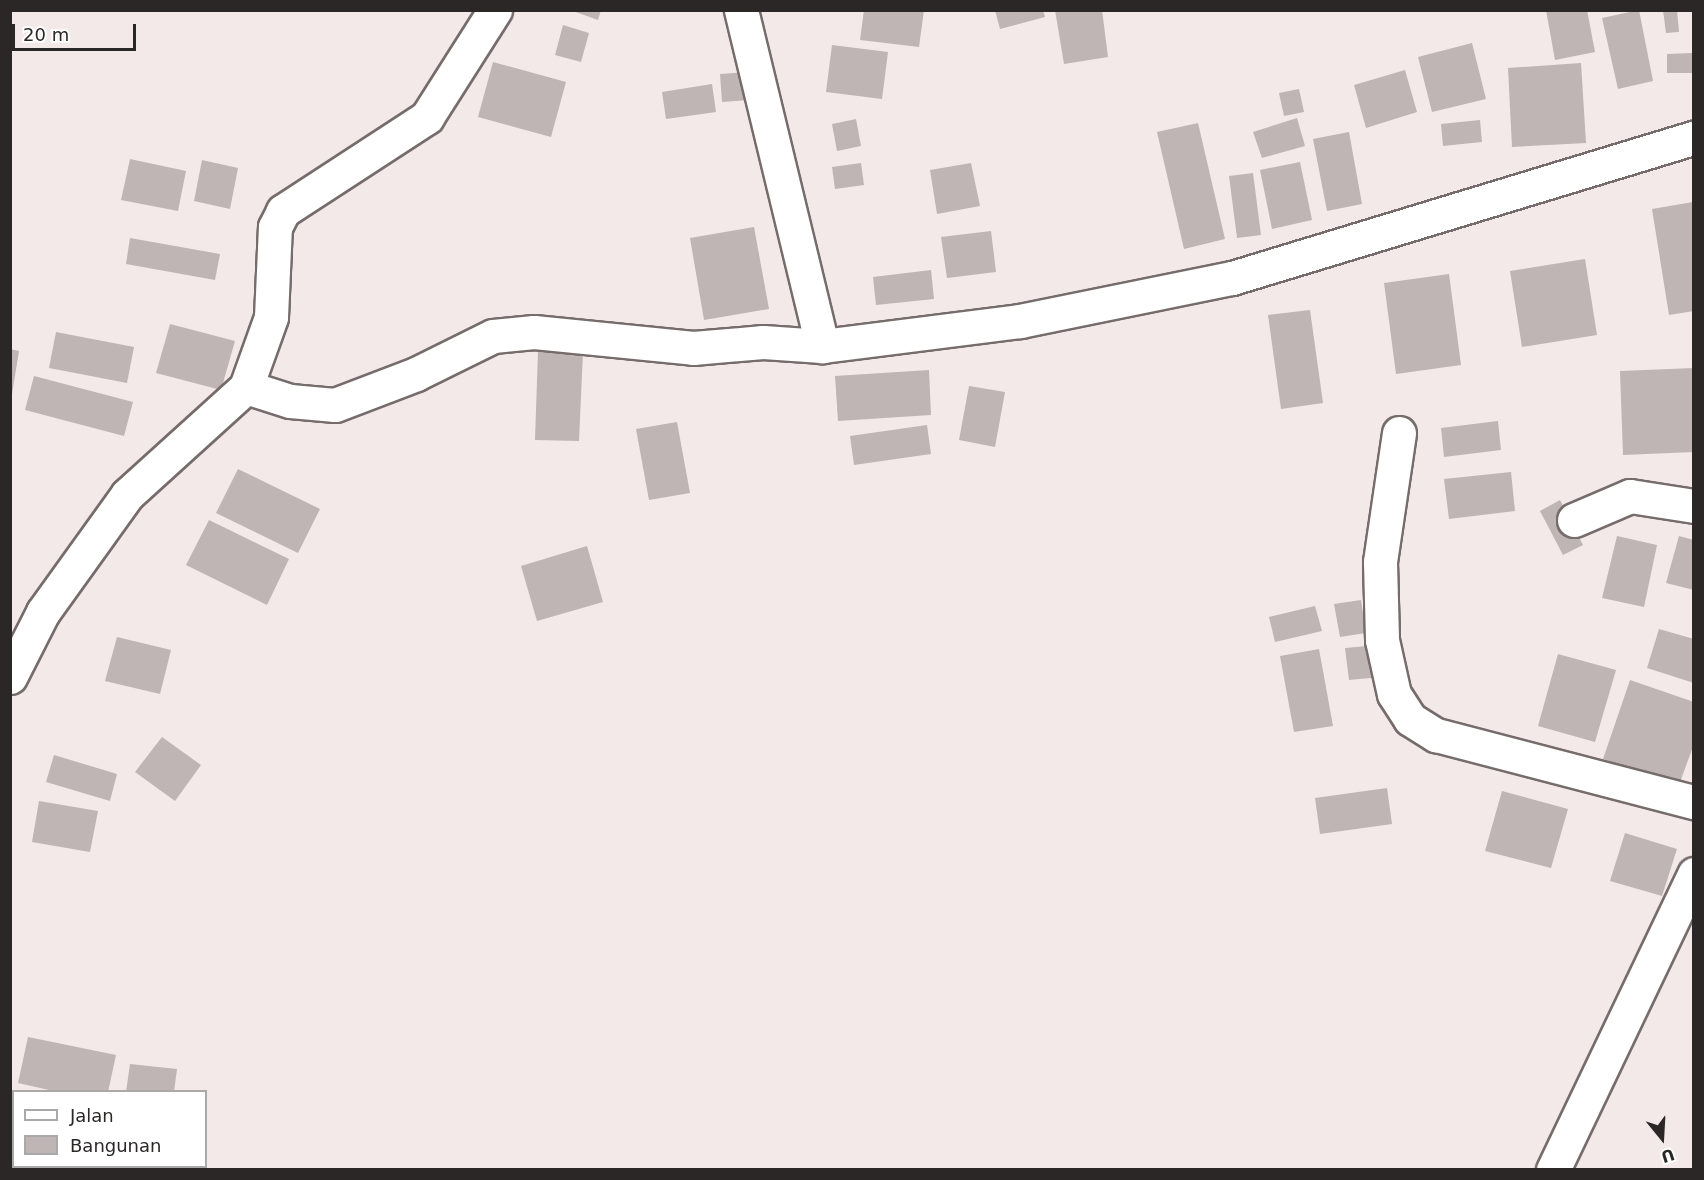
<!DOCTYPE html>
<html>
<head>
<meta charset="utf-8">
<style>
	body { margin:0 }
	#map { position:relative; width:1704px; height:1180px; overflow:hidden; background:#f3e9e8; font-family:"DejaVu Sans",sans-serif }
	div>[style] { position:absolute }
	.building>* { inset:0; background:#beb5b4 }
	.roads { filter:drop-shadow(2px 0 #756c6b) drop-shadow(-2px 0 #756c6b) drop-shadow(0 2px #756c6b) drop-shadow(0 -2px #756c6b) }
	.street>* { height:33px; margin:-16.5px; padding:0 16.5px; transform-origin:16.5px; border-radius:16.5px; background:#fff }
	span { translate:-50% -50%; white-space:nowrap; text-align:center; line-height:1.15; -webkit-text-stroke:5px #fff; paint-order:stroke }
	.frame { position:absolute; inset:0; border:12px solid #2b2727; pointer-events:none }
	.legend { position:absolute; left:12px; top:1090px; width:195px; height:78px; box-sizing:border-box; background:#fff; border:2px solid #aaa9a9; margin:0; padding:8px 10px; list-style:none; font-size:18px; color:#2b2727 }
	.legend li { display:flex; align-items:center; gap:12px; height:30px }
	.legend b { width:30px; border:2px solid #aaa9a9 }
	.north { position:absolute; left:1632px; top:1108px; width:60px; height:60px; -webkit-text-stroke:4px #fff; paint-order:stroke; rotate:162deg; font-size:16px; font-weight:700; line-height:24px; text-align:center; color:#2b2727 }
	.north::after { content:''; display:block; margin:auto; width:21px; height:27px; background:#2b2727; clip-path:polygon(50% 0,100% 100%,50% 72%,0 100%) }
	.scale { position:absolute; left:12px; top:24px; width:124px; height:27px; box-sizing:border-box; border:3px solid #2b2727; border-top:0; padding-left:8px; font-size:18px; line-height:21px; white-space:nowrap; color:#2b2727; -webkit-text-stroke:4px #fff; paint-order:stroke }
</style>
</head>
<body>
<div id="map">
	<div class="building">
		<div style="clip-path:polygon(570px 10px,601px 10px,598px 20px)"></div>
		<div style="clip-path:polygon(864px 10px,924px 10px,919px 47px,860px 40px)"></div>
		<div style="clip-path:polygon(995px 10px,1043px 10px,1045px 17px,1000px 29px)"></div>
		<div style="clip-path:polygon(1055px 10px,1102px 10px,1108px 57px,1064px 64px)"></div>
		<div style="clip-path:polygon(1546px 10px,1587px 10px,1595px 52px,1555px 60px)"></div>
		<div style="clip-path:polygon(1639px 10px,1653px 81px,1618px 89px,1602px 18px)"></div>
		<div style="clip-path:polygon(1663px 10px,1677px 10px,1679px 32px,1666px 33px)"></div>
		<div style="clip-path:polygon(563px 25px,589px 33px,581px 62px,555px 55px)"></div>
		<div style="clip-path:polygon(1472px 43px,1486px 99px,1432px 112px,1418px 57px)"></div>
		<div style="clip-path:polygon(832px 45px,888px 52px,882px 99px,826px 92px)"></div>
		<div style="clip-path:polygon(1692px 53px,1693px 73px,1667px 73px,1667px 54px)"></div>
		<div style="clip-path:polygon(493px 62px,566px 82px,551px 137px,478px 117px)"></div>
		<div style="clip-path:polygon(1581px 63px,1586px 143px,1512px 147px,1508px 68px)"></div>
		<div style="clip-path:polygon(1405px 70px,1417px 112px,1366px 128px,1354px 85px)"></div>
		<div style="clip-path:polygon(747px 72px,749px 100px,722px 102px,720px 74px)"></div>
		<div style="clip-path:polygon(712px 84px,716px 112px,666px 119px,662px 92px)"></div>
		<div style="clip-path:polygon(1299px 89px,1304px 112px,1284px 116px,1279px 93px)"></div>
		<div style="clip-path:polygon(1297px 118px,1305px 146px,1262px 158px,1253px 132px)"></div>
		<div style="clip-path:polygon(856px 119px,861px 146px,837px 151px,832px 124px)"></div>
		<div style="clip-path:polygon(1480px 120px,1482px 142px,1443px 146px,1441px 124px)"></div>
		<div style="clip-path:polygon(1198px 123px,1225px 239px,1184px 249px,1157px 132px)"></div>
		<div style="clip-path:polygon(1349px 132px,1362px 204px,1327px 211px,1313px 139px)"></div>
		<div style="clip-path:polygon(130px 159px,186px 171px,178px 211px,121px 200px)"></div>
		<div style="clip-path:polygon(202px 160px,238px 168px,230px 209px,194px 201px)"></div>
		<div style="clip-path:polygon(1300px 162px,1312px 220px,1272px 229px,1260px 170px)"></div>
		<div style="clip-path:polygon(861px 163px,864px 185px,835px 189px,832px 167px)"></div>
		<div style="clip-path:polygon(971px 163px,980px 206px,937px 214px,930px 170px)"></div>
		<div style="clip-path:polygon(1253px 173px,1261px 235px,1237px 238px,1229px 176px)"></div>
		<div style="clip-path:polygon(1693px 202px,1694px 311px,1669px 315px,1652px 209px)"></div>
		<div style="clip-path:polygon(754px 227px,769px 309px,704px 320px,690px 238px)"></div>
		<div style="clip-path:polygon(991px 231px,996px 272px,947px 278px,941px 237px)"></div>
		<div style="clip-path:polygon(130px 238px,220px 254px,215px 280px,126px 264px)"></div>
		<div style="clip-path:polygon(1585px 259px,1597px 335px,1522px 347px,1510px 271px)"></div>
		<div style="clip-path:polygon(931px 270px,934px 299px,876px 305px,873px 277px)"></div>
		<div style="clip-path:polygon(1449px 274px,1461px 365px,1396px 374px,1384px 283px)"></div>
		<div style="clip-path:polygon(1310px 310px,1323px 403px,1281px 409px,1268px 315px)"></div>
		<div style="clip-path:polygon(170px 324px,235px 341px,221px 390px,156px 373px)"></div>
		<div style="clip-path:polygon(56px 332px,134px 347px,127px 383px,49px 368px)"></div>
		<div style="clip-path:polygon(10px 349px,19px 351px,12px 394px,10px 394px)"></div>
		<div style="clip-path:polygon(538px 351px,583px 352px,579px 441px,535px 440px)"></div>
		<div style="clip-path:polygon(1694px 368px,1694px 452px,1623px 455px,1620px 371px)"></div>
		<div style="clip-path:polygon(929px 370px,931px 415px,838px 421px,835px 376px)"></div>
		<div style="clip-path:polygon(34px 376px,133px 402px,124px 436px,25px 410px)"></div>
		<div style="clip-path:polygon(969px 386px,1005px 392px,995px 447px,959px 440px)"></div>
		<div style="clip-path:polygon(1498px 421px,1501px 450px,1444px 457px,1441px 428px)"></div>
		<div style="clip-path:polygon(677px 422px,690px 493px,649px 500px,636px 429px)"></div>
		<div style="clip-path:polygon(927px 425px,931px 454px,854px 465px,850px 436px)"></div>
		<div style="clip-path:polygon(238px 469px,320px 509px,298px 553px,216px 513px)"></div>
		<div style="clip-path:polygon(1511px 472px,1515px 511px,1449px 519px,1444px 479px)"></div>
		<div style="clip-path:polygon(1560px 500px,1583px 545px,1563px 555px,1540px 511px)"></div>
		<div style="clip-path:polygon(209px 520px,289px 559px,267px 605px,186px 565px)"></div>
		<div style="clip-path:polygon(1617px 536px,1657px 545px,1644px 607px,1602px 598px)"></div>
		<div style="clip-path:polygon(1679px 536px,1694px 540px,1694px 590px,1666px 583px)"></div>
		<div style="clip-path:polygon(587px 546px,603px 602px,537px 621px,521px 566px)"></div>
		<div style="clip-path:polygon(1361px 600px,1366px 633px,1340px 637px,1334px 604px)"></div>
		<div style="clip-path:polygon(1315px 606px,1322px 631px,1275px 642px,1269px 617px)"></div>
		<div style="clip-path:polygon(1659px 629px,1694px 639px,1694px 683px,1647px 668px)"></div>
		<div style="clip-path:polygon(117px 637px,171px 650px,160px 694px,105px 681px)"></div>
		<div style="clip-path:polygon(1378px 645px,1381px 677px,1349px 680px,1345px 648px)"></div>
		<div style="clip-path:polygon(1319px 649px,1333px 726px,1294px 732px,1280px 656px)"></div>
		<div style="clip-path:polygon(1558px 654px,1616px 670px,1595px 742px,1538px 726px)"></div>
		<div style="clip-path:polygon(1630px 680px,1694px 702px,1694px 744px,1679px 785px,1603px 759px)"></div>
		<div style="clip-path:polygon(162px 737px,201px 765px,175px 801px,135px 772px)"></div>
		<div style="clip-path:polygon(54px 755px,117px 774px,110px 801px,46px 782px)"></div>
		<div style="clip-path:polygon(1387px 788px,1392px 824px,1320px 834px,1315px 798px)"></div>
		<div style="clip-path:polygon(1502px 791px,1568px 809px,1551px 868px,1485px 851px)"></div>
		<div style="clip-path:polygon(39px 801px,98px 811px,90px 852px,32px 842px)"></div>
		<div style="clip-path:polygon(1625px 833px,1677px 849px,1662px 896px,1610px 881px)"></div>
		<div style="clip-path:polygon(28px 1037px,116px 1055px,108px 1092px,58px 1092px,18px 1083px)"></div>
		<div style="clip-path:polygon(130px 1064px,177px 1069px,174px 1092px,126px 1092px)"></div>
		<div style="clip-path:polygon(14px 1139px,14px 1166px,93px 1166px,92px 1170px,10px 1170px)"></div>
	</div>
	<div class="roads">
		<div class="street">
			<div style="left:741px;top:10px;width:346px;rotate:76.4deg"></div>
			<div style="left:246px;top:387px;width:46px;rotate:17.7deg"></div>
			<div style="left:290px;top:401px;width:45px;rotate:5.1deg"></div>
			<div style="left:335px;top:405px;width:87px;rotate:-20.9deg"></div>
			<div style="left:416px;top:374px;width:86px;rotate:-26.3deg"></div>
			<div style="left:493px;top:336px;width:41px;rotate:-5.6deg"></div>
			<div style="left:534px;top:332px;width:160px;rotate:5.7deg"></div>
			<div style="left:693px;top:348px;width:70px;rotate:-4.9deg"></div>
			<div style="left:763px;top:342px;width:59px;rotate:3.9deg"></div>
			<div style="left:822px;top:346px;width:200px;rotate:-7.2deg"></div>
			<div style="left:1020px;top:321px;width:216px;rotate:-11.5deg"></div>
			<div style="left:1232px;top:278px;width:483px;rotate:-16.9deg"></div>
			<div style="left:1399px;top:433px;width:130px;rotate:98.4deg"></div>
			<div style="left:1380px;top:562px;width:78px;rotate:88.5deg"></div>
			<div style="left:1382px;top:640px;width:55px;rotate:77.5deg"></div>
			<div style="left:1394px;top:694px;width:30px;rotate:57deg"></div>
			<div style="left:1410px;top:719px;width:31px;rotate:32deg"></div>
			<div style="left:1436px;top:735px;width:267px;rotate:14.6deg"></div>
			<div style="left:1574px;top:520px;width:61px;rotate:-23.2deg"></div>
			<div style="left:1630px;top:496px;width:65px;rotate:8.9deg"></div>
			<div style="left:10px;top:677px;width:73px;rotate:-63.1deg"></div>
			<div style="left:43px;top:612px;width:144px;rotate:-54.3deg"></div>
			<div style="left:127px;top:495px;width:161px;rotate:-42.2deg"></div>
			<div style="left:246px;top:387px;width:74px;rotate:-70.3deg"></div>
			<div style="left:271px;top:317px;width:90px;rotate:-87.5deg"></div>
			<div style="left:275px;top:227px;width:18px;rotate:-63deg"></div>
			<div style="left:283px;top:211px;width:172px;rotate:-33.1deg"></div>
			<div style="left:427px;top:117px;width:127px;rotate:-57.6deg"></div>
			<div style="left:1553px;top:1170px;width:328px;rotate:-64.5deg"></div>
		</div>
	</div>
	<div class="frame"></div>
	<ul class="legend">
	<li><b style="height:8px;background:#fff"></b>Jalan</li>
	<li><b style="height:16px;background:#beb5b4"></b>Bangunan</li>
	</ul>
	<div class="north">U</div>
	<div class="scale">20 m</div>
</div>
</body>
</html>
